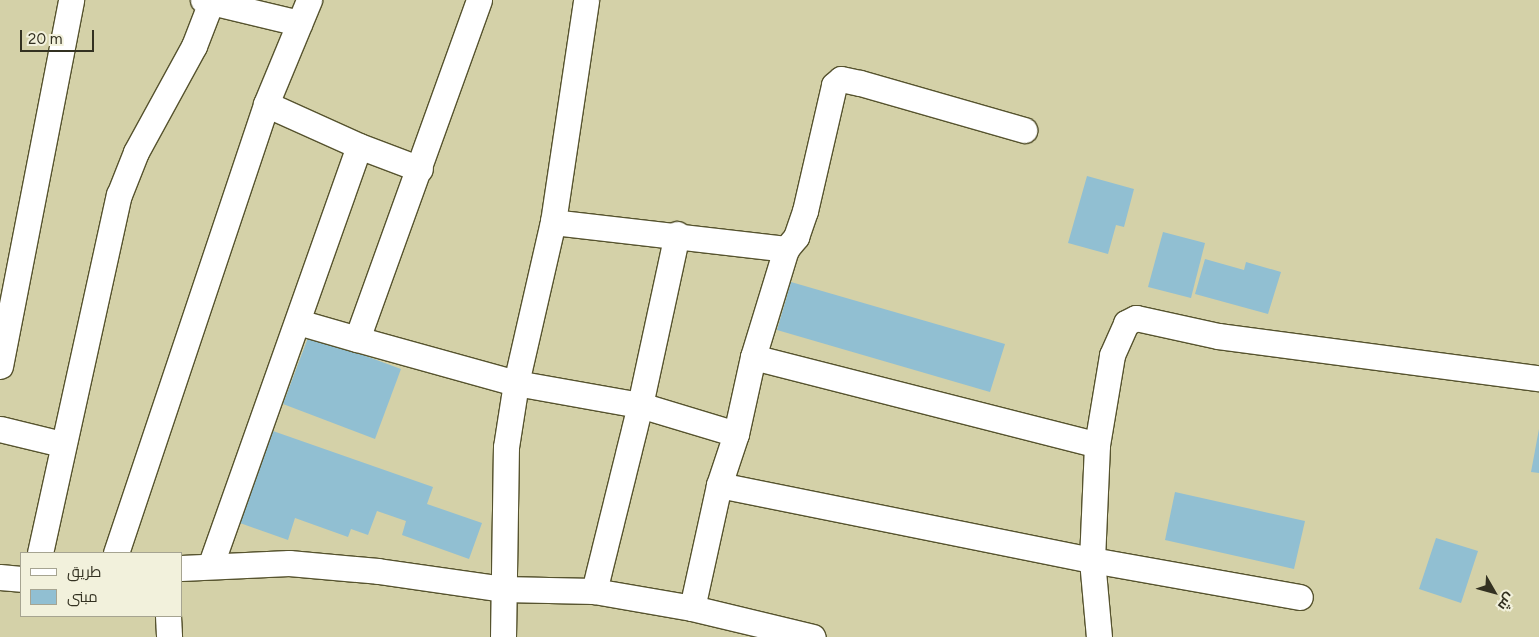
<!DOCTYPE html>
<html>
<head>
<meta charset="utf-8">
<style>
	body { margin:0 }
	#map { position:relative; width:1539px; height:637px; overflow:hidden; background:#d4d1a8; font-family:Figtree,Cairo,sans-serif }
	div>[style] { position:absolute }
	.building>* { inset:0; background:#91bfd2 }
	.roads { filter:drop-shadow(1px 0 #56532e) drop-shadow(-1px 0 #56532e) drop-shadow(0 1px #56532e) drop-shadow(0 -1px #56532e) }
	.street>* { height:25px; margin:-12.5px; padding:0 12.5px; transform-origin:12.5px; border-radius:12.5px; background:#fff }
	span { translate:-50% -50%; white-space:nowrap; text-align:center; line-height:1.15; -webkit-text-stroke:5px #f2f1dc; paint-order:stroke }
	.legend { position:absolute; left:20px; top:552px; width:162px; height:65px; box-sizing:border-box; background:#f2f1dc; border:1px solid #a6a491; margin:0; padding:6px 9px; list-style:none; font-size:15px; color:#333121 }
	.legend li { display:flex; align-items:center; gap:10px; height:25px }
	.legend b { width:25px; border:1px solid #a6a491 }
	.north { position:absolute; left:1469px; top:567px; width:50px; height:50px; -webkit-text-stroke:4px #f2f1dc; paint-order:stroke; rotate:128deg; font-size:14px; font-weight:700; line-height:20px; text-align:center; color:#333121 }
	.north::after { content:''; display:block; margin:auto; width:18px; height:22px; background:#333121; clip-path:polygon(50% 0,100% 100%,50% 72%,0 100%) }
	.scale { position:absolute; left:20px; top:30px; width:74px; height:22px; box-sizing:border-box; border:2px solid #333121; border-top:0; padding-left:6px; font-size:15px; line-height:18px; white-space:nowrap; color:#333121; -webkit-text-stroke:4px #f2f1dc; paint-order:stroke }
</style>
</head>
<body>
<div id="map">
	<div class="building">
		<div style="clip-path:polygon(1087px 176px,1134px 189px,1124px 227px,1116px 225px,1108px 254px,1068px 243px)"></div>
		<div style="clip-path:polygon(1163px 232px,1205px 243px,1191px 298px,1148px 287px)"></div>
		<div style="clip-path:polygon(1205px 259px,1244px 270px,1246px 262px,1281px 272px,1268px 314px,1195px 294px)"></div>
		<div style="clip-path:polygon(791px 282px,1005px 344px,990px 392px,777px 330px)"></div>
		<div style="clip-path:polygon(309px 335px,401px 369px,375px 439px,283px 404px)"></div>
		<div style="clip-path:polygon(1539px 429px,1539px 473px,1531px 472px)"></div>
		<div style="clip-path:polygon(273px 431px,433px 487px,427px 504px,482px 523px,469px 559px,402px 535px,406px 521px,377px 511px,368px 535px,351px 529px,348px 537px,295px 518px,288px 540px,240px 523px)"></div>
		<div style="clip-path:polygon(1175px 492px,1305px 521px,1294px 569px,1165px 540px)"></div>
		<div style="clip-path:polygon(1436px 538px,1478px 551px,1461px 603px,1419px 589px)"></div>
	</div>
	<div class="roads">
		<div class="street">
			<div style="left:203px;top:0;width:99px;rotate:13.5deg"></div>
			<div style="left:479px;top:0;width:360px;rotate:109.8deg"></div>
			<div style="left:357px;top:339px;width:165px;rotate:15.5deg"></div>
			<div style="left:516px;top:383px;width:126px;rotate:10.1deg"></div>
			<div style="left:640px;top:405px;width:100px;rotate:16.8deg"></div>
			<div style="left:266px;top:104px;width:102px;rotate:24.3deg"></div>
			<div style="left:359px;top:146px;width:65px;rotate:20.7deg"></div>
			<div style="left:553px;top:222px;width:235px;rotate:6.6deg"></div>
			<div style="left:298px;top:322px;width:61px;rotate:16.1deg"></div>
			<div style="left:753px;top:357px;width:355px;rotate:14.3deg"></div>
			<div style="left:0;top:366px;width:373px;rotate:-79deg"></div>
			<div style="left:0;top:429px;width:64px;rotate:13.6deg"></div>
			<div style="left:719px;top:485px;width:380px;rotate:11.4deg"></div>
			<div style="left:1092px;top:560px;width:211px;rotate:10.1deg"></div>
			<div style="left:40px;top:553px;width:367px;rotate:-77.6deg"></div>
			<div style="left:119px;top:195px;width:46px;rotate:-68.4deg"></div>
			<div style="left:136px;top:152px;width:121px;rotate:-61.3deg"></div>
			<div style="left:194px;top:46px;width:47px;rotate:-68.9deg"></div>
			<div style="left:116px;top:553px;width:473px;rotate:-71.5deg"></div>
			<div style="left:266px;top:104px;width:113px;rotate:-67.5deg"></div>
			<div style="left:211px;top:564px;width:443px;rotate:-70.5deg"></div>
			<div style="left:181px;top:568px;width:108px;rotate:-2.7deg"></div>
			<div style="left:289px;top:563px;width:89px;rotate:5.1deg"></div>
			<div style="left:378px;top:571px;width:126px;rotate:8.2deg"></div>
			<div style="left:503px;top:589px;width:91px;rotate:1.3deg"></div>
			<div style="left:594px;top:591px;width:99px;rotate:9.8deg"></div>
			<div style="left:692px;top:608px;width:124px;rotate:13.5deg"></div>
			<div style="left:0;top:577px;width:21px;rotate:5deg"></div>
			<div style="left:594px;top:591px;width:192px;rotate:-76.1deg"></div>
			<div style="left:640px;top:405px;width:175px;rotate:-77.8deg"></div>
			<div style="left:692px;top:608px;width:126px;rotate:-77.6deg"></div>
			<div style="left:719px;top:485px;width:54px;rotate:-71.6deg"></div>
			<div style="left:736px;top:434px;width:79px;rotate:-77.6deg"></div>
			<div style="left:753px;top:357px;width:113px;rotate:-73deg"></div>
			<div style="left:786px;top:249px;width:16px;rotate:-50deg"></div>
			<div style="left:796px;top:237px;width:28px;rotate:-71deg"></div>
			<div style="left:805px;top:211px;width:129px;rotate:-77deg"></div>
			<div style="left:834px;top:85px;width:9px;rotate:-41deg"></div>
			<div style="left:841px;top:79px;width:19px;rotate:12deg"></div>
			<div style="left:860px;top:83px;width:171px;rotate:16deg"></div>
			<div style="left:168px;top:616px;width:21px;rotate:87deg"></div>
			<div style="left:503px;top:637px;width:190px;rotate:-89.1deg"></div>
			<div style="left:506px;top:447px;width:65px;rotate:-81.1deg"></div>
			<div style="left:516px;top:383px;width:165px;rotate:-77.1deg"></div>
			<div style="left:553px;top:222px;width:224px;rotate:-81.5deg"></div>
			<div style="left:1099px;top:637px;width:77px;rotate:-95.2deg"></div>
			<div style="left:1092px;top:560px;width:115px;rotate:-87.5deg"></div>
			<div style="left:1097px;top:445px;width:91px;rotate:-80.5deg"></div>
			<div style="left:1112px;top:355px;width:35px;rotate:-66deg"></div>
			<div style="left:1126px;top:323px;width:11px;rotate:-27deg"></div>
			<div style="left:1136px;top:318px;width:84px;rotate:12.4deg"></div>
			<div style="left:1218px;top:336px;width:324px;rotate:7.5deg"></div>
		</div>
	</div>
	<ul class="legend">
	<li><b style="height:6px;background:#fff"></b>طريق</li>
	<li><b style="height:14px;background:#91bfd2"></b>مبنى</li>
	</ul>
	<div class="north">ش</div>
	<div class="scale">20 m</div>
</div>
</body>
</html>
